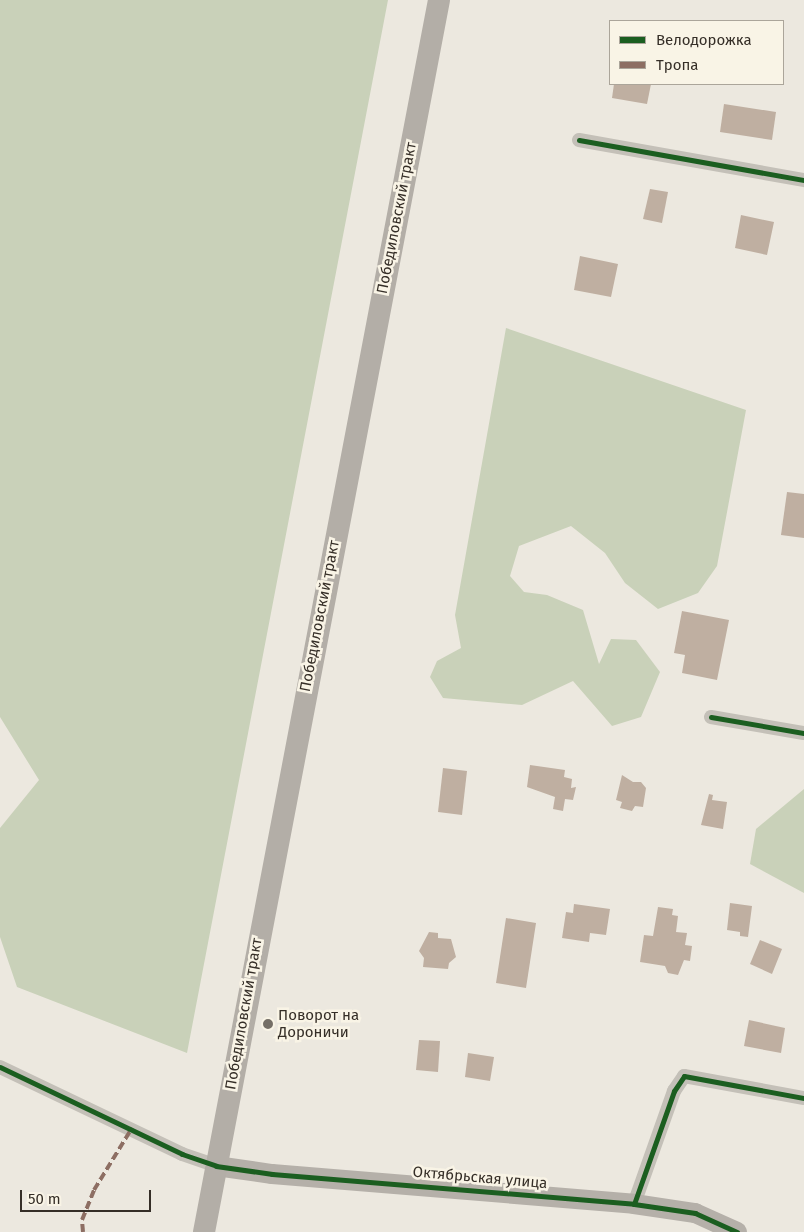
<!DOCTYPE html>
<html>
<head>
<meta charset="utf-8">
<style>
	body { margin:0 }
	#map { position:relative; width:804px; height:1232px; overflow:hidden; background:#ece8df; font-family:"Fira Sans",sans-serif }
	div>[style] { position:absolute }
	.green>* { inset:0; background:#c9d1b9 }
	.building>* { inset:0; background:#bfafa1 }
	.street>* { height:14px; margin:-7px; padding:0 7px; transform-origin:7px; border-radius:7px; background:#c4c0b8 }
	.secondary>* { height:20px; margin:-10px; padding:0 10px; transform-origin:10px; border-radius:10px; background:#b5b0a9 }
	.primary>* { height:22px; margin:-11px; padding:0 11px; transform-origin:11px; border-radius:11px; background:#b3aea7 }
	.quiet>* { height:4px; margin-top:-2px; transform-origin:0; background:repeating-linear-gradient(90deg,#8d6e63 0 8px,transparent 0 12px) }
	.cycleway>* { height:5px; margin:-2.5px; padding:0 2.5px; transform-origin:2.5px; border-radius:2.5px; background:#1b5e20 }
	.dots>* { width:14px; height:14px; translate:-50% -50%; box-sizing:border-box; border:2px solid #f9f4e6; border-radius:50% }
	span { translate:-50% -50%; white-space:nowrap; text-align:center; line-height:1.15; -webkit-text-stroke:5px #f9f4e6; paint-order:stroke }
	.street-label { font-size:15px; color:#352e27 }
	.poi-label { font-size:15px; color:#352e27 }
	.left { translate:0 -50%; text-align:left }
	.legend { position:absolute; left:609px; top:20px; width:175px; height:65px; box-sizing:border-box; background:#f9f4e6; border:1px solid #aba59a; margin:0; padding:6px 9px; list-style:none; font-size:15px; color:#352e27 }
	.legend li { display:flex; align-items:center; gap:10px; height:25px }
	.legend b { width:25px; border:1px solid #aba59a }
	.scale { position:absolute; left:20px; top:1190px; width:131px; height:22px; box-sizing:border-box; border:2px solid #352e27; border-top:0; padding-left:6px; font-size:15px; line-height:18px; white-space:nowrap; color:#352e27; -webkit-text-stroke:4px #f9f4e6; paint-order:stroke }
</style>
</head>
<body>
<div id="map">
	<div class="green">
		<div style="clip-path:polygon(0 0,388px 0,187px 1053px,17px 987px,0 937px,0 828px,39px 780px,0 717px)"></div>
		<div style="clip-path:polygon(506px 328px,746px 410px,717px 566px,698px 593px,658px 609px,625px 583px,605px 553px,571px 526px,519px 546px,510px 576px,524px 592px,547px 595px,583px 610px,599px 664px,611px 639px,636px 640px,660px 672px,641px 717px,612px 726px,573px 681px,522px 705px,443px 698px,430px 677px,437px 661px,461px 648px,455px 615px)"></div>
		<div style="clip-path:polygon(804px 789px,804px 893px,750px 864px,756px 829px)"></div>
	</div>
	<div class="building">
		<div style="clip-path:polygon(614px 84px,651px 84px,647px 104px,612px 98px)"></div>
		<div style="clip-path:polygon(724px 104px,776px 112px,772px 140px,720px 132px)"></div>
		<div style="clip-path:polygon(650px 189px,668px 192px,662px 223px,643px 219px)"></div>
		<div style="clip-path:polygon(741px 215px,774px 222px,767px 255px,735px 248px)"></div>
		<div style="clip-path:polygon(580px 256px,618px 264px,611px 297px,574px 290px)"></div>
		<div style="clip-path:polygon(787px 492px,804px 494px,804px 538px,781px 535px)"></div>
		<div style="clip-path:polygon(682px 611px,729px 620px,717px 680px,682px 673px,685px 655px,674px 653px)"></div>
		<div style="clip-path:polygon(530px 765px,565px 770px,564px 777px,572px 779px,571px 788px,576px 787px,573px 800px,565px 799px,563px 811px,553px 809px,555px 797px,527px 787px)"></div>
		<div style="clip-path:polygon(443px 768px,467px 771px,462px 815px,438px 812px)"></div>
		<div style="clip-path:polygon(622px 775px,633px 782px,641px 782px,646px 788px,643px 807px,635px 806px,632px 811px,620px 808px,622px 802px,616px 800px)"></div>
		<div style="clip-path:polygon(709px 794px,713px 795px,712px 800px,727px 802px,723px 829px,701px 825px)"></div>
		<div style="clip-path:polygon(730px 903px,752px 906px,748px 937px,740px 936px,740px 932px,727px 930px)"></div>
		<div style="clip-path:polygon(574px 904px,610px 909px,606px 935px,590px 933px,589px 942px,562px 938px,566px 912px,573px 913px)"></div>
		<div style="clip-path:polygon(658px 907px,673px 909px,672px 915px,678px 916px,676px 932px,687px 933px,685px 945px,692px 946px,690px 961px,684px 960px,678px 975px,668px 973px,665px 966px,640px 962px,644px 935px,653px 936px)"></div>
		<div style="clip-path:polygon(506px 918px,536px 923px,526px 988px,496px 983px)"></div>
		<div style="clip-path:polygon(429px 932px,438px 933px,438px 938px,451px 939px,456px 957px,449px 963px,448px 969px,423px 967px,424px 958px,419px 951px)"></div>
		<div style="clip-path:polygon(760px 940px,782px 949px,772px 974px,750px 964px)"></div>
		<div style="clip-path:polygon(749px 1020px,785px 1028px,781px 1053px,744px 1046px)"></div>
		<div style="clip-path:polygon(419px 1040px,440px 1041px,438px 1072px,416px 1070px)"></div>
		<div style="clip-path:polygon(468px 1053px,494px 1057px,490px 1081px,465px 1077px)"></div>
	</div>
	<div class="street">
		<div style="left:579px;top:140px;width:229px;rotate:10.1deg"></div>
		<div style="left:711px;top:717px;width:94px;rotate:9.8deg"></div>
		<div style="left:0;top:1067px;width:202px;rotate:25.5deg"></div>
		<div style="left:182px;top:1154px;width:36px;rotate:19deg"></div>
		<div style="left:634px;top:1204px;width:120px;rotate:-70.5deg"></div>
		<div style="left:674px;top:1091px;width:18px;rotate:-56deg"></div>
		<div style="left:684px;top:1076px;width:122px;rotate:10.4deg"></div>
	</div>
	<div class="secondary">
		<div style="left:216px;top:1166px;width:57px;rotate:8.1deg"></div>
		<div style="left:272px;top:1174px;width:363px;rotate:4.7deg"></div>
		<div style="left:634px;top:1204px;width:62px;rotate:8.4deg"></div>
		<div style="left:695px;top:1213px;width:46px;rotate:24.3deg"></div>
	</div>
	<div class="primary">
		<div style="left:204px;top:1232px;width:1254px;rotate:-79.2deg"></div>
	</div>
	<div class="quiet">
		<div style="left:83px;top:1232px;width:12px;rotate:-95deg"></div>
		<div style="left:82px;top:1220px;width:32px;rotate:-68deg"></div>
		<div style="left:94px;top:1190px;width:73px;rotate:-58.5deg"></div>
	</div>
	<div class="cycleway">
		<div style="left:579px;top:140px;width:229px;rotate:10.1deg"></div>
		<div style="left:711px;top:717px;width:94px;rotate:9.8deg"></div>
		<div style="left:0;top:1067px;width:202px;rotate:25.5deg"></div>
		<div style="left:182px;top:1154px;width:36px;rotate:19deg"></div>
		<div style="left:216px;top:1166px;width:57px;rotate:8.1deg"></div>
		<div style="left:272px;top:1174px;width:363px;rotate:4.7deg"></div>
		<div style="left:634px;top:1204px;width:62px;rotate:8.4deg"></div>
		<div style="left:695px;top:1213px;width:46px;rotate:24.3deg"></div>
		<div style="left:634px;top:1204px;width:120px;rotate:-70.5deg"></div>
		<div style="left:674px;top:1091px;width:18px;rotate:-56deg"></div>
		<div style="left:684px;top:1076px;width:122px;rotate:10.4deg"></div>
	</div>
	<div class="dots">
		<div style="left:268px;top:1024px;background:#756f67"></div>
	</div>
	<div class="street-label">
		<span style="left:397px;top:218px;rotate:-79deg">Победиловский тракт</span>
		<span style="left:320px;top:616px;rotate:-79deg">Победиловский тракт</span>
		<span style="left:244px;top:1014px;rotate:-80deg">Победиловский тракт</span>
		<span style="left:480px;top:1178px;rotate:5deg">Октябрьская улица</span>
	</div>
	<div class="poi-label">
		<span class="left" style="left:278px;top:1024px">Поворот на<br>Дороничи</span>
	</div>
	<ul class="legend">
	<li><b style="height:6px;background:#1b5e20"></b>Велодорожка</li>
	<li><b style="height:6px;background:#8d6e63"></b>Тропа</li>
	</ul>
	<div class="scale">50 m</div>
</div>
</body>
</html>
